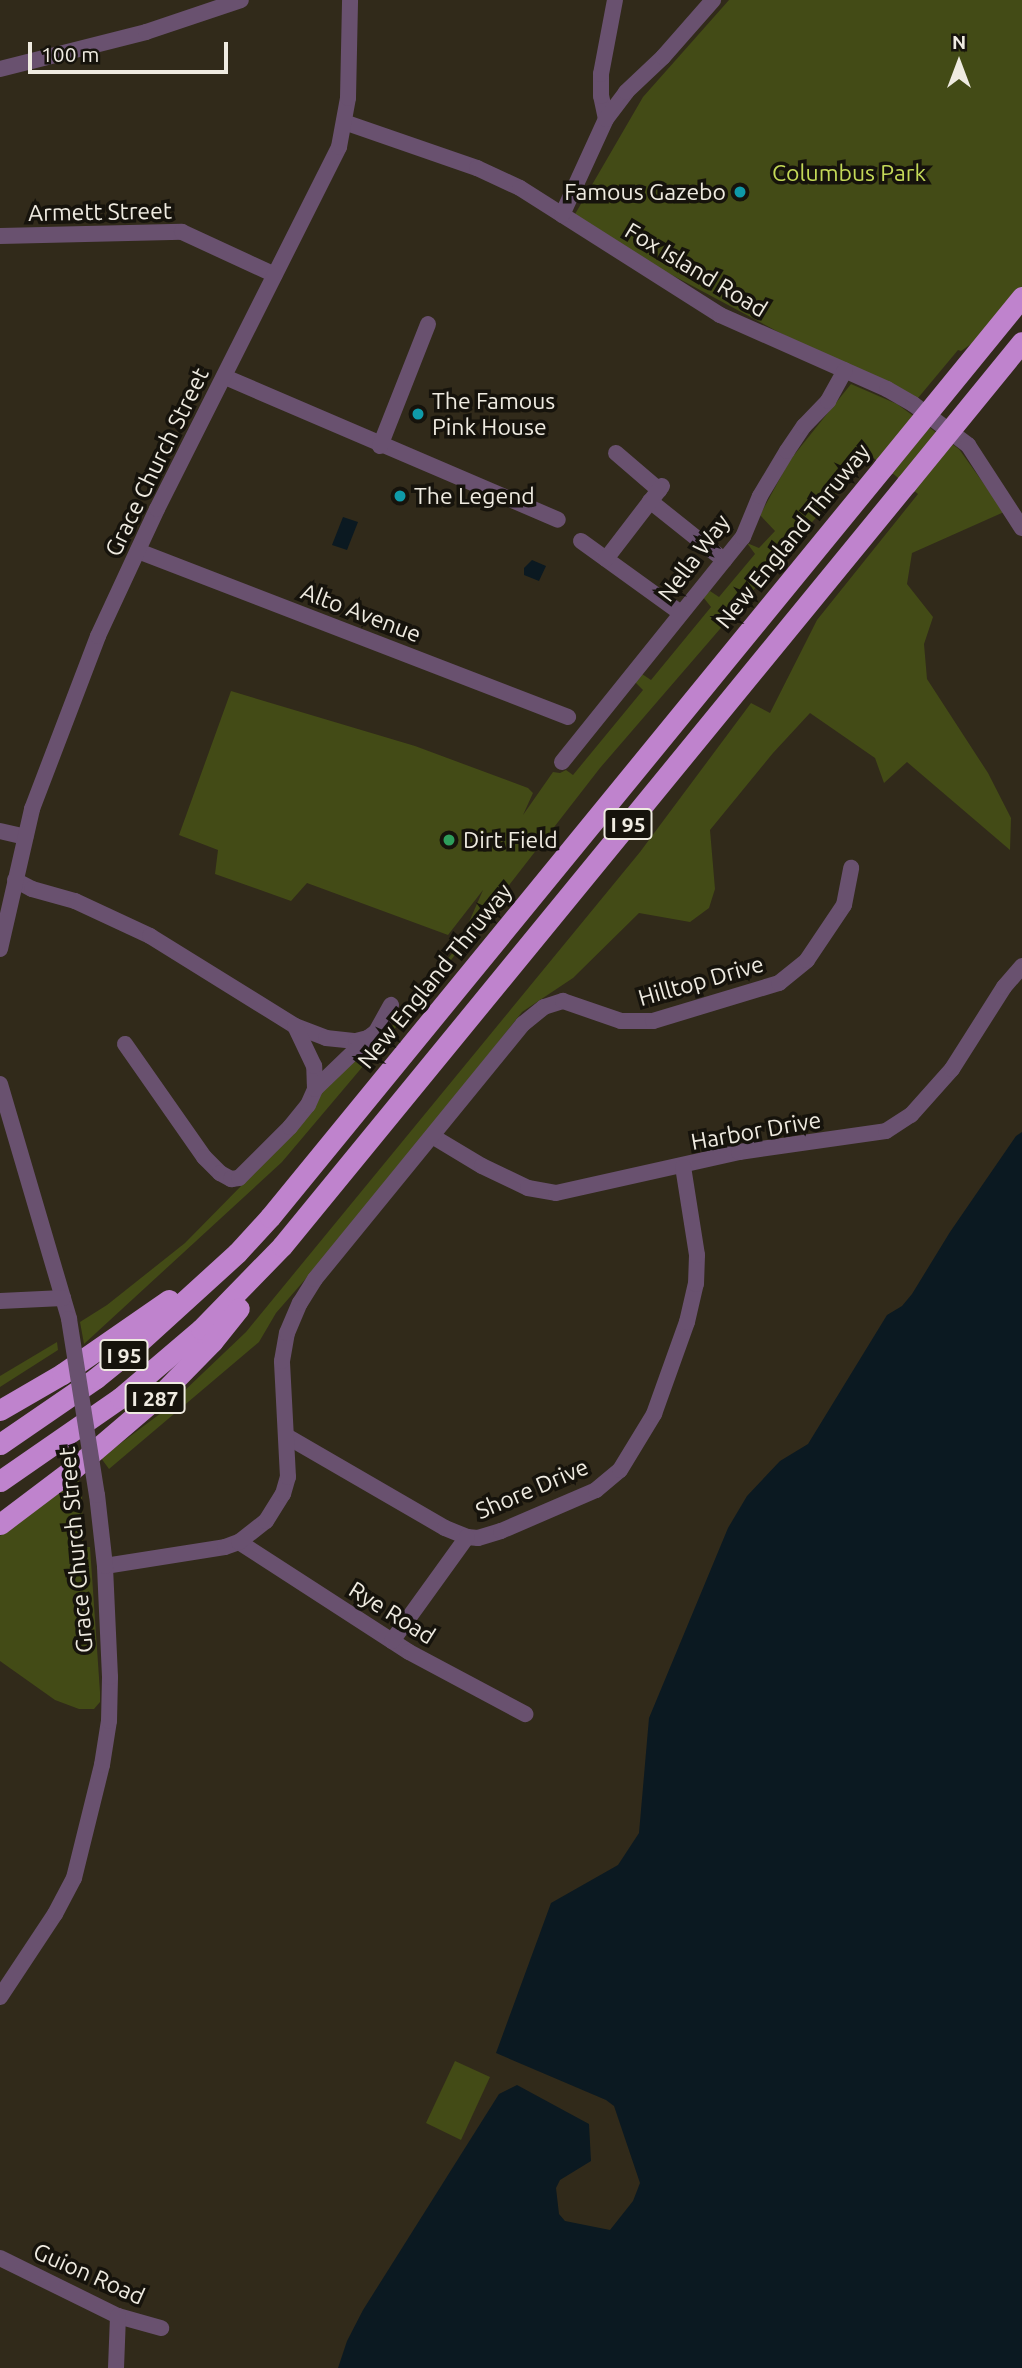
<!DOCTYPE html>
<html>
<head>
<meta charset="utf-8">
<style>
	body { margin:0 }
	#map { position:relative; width:1022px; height:2368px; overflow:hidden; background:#312a1a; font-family:Ubuntu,sans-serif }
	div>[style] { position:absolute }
	.green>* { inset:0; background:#434b16 }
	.water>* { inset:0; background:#0b1921 }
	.minor>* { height:16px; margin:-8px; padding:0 8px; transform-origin:8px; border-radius:8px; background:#69516f }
	.highway>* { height:21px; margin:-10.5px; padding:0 10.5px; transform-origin:10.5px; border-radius:10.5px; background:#bf83cd }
	.minor-bridge>* { height:16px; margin:-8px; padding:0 8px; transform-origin:8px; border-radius:8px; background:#69516f }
	.highway-bridge>* { height:21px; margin:-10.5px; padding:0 10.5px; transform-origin:10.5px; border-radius:10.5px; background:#bf83cd }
	.dots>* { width:19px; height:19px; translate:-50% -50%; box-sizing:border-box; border:4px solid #16130c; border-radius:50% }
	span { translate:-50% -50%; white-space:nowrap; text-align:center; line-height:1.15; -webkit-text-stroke:7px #16130c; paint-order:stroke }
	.shield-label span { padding:2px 5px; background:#16130c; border:2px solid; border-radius:5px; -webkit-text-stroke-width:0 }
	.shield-label { font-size:21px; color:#efebe1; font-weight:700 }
	.park-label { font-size:23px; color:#c4d958 }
	.poi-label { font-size:23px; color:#efebe1 }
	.right { translate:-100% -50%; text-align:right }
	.left { translate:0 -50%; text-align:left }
	.street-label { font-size:23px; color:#efebe1 }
	.north { position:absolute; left:924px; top:28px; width:70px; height:70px; -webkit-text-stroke:5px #16130c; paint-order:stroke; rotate:0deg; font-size:19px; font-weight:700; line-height:28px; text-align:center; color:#efebe1 }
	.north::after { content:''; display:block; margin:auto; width:24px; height:32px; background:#efebe1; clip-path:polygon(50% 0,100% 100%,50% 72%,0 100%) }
	.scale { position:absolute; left:28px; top:42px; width:200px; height:32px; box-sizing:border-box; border:4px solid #efebe1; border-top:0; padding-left:9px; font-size:21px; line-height:24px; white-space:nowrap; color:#efebe1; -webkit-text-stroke:5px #16130c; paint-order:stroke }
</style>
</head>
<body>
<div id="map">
	<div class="green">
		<div style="clip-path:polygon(729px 0,1022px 0,1022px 308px,961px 351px,958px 350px,913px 404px,571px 221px,643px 97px)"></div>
		<div style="clip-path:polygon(851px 384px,897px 404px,959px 449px,1004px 512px,912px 553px,907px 584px,933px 617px,924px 644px,927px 679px,988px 773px,1011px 818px,1010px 850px,907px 762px,884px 783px,875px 758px,810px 713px,773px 753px,710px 830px,715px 889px,709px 908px,690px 922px,639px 913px,573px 978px,522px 1012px,375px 1199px,276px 1313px,259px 1342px,109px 1469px,101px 1458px,161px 1413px,246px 1332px,640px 852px,751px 703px,770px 713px,817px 620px,918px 494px,870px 455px,600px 768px,430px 987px,282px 1162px,84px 1344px,80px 1322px,107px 1305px,185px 1243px,245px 1182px,342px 1069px,360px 1051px,383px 1037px,459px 945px,483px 890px,448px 935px,307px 883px,291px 901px,215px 874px,218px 850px,179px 835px,231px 691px,415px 746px,528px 788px,533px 793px,523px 815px,553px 772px,560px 773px,566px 770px,573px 775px,643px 690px,635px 682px,642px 674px,651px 680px,711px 607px,703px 597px,710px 591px,719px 597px,755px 554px,747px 543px,759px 548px,775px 531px,760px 515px,790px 460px)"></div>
		<div style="clip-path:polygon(57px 1342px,58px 1350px,0 1387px,0 1376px)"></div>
		<div style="clip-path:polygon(78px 1478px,82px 1496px,83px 1547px,90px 1547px,100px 1692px,100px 1702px,94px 1709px,79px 1709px,55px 1700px,0 1661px,0 1536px)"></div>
		<div style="clip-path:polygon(455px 2061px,490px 2077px,461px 2140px,426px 2123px)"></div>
	</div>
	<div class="water">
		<div style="clip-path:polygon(343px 517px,358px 522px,347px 550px,332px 545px)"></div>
		<div style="clip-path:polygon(532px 560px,546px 566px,539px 581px,524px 575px,524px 568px)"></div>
		<div style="clip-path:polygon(1022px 1132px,1022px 2368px,338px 2368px,347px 2341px,363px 2310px,499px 2094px,517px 2085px,589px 2124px,591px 2161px,560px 2180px,556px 2188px,559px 2214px,565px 2221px,610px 2230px,633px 2201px,640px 2183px,614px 2106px,606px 2100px,496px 2053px,551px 1903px,618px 1865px,639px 1833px,649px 1718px,728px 1528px,747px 1496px,780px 1461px,808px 1444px,887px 1315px,902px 1306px,912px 1294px,950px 1232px,1016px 1136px)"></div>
	</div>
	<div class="minor">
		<div style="left:0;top:69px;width:151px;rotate:-14.2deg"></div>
		<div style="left:146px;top:32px;width:100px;rotate:-18.6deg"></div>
		<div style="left:606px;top:119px;width:24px;rotate:-102deg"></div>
		<div style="left:601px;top:96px;width:22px;rotate:-90deg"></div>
		<div style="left:601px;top:74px;width:75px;rotate:-79.3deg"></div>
		<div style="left:344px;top:122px;width:141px;rotate:19.1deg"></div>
		<div style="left:477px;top:168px;width:47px;rotate:24.9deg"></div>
		<div style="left:520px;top:188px;width:237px;rotate:32.4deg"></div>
		<div style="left:720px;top:315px;width:183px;rotate:23.9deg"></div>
		<div style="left:887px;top:389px;width:30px;rotate:30deg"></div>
		<div style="left:913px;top:404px;width:69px;rotate:36.7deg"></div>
		<div style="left:968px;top:445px;width:99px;rotate:57deg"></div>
		<div style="left:562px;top:215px;width:106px;rotate:-65.4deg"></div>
		<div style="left:606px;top:119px;width:34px;rotate:-53deg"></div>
		<div style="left:626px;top:92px;width:51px;rotate:-43.4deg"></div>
		<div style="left:663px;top:57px;width:76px;rotate:-48.7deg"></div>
		<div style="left:0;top:236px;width:182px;rotate:-1.3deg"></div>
		<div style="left:182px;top:232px;width:102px;rotate:24.8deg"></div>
		<div style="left:225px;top:377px;width:362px;rotate:23.2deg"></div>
		<div style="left:380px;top:446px;width:131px;rotate:-68.5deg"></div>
		<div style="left:616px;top:453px;width:57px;rotate:40.7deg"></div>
		<div style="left:650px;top:501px;width:95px;rotate:38.6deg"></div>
		<div style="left:581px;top:541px;width:123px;rotate:35.8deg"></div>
		<div style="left:138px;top:551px;width:461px;rotate:21.1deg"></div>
		<div style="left:606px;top:559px;width:92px;rotate:-52.5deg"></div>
		<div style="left:562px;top:762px;width:289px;rotate:-51.2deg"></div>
		<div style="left:743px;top:537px;width:44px;rotate:-67.5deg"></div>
		<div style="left:760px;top:496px;width:52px;rotate:-59deg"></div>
		<div style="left:787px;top:451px;width:30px;rotate:-56deg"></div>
		<div style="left:804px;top:426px;width:35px;rotate:-46deg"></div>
		<div style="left:828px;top:401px;width:35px;rotate:-61deg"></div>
		<div style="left:0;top:831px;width:26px;rotate:13deg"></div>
		<div style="left:15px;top:880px;width:19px;rotate:28deg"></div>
		<div style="left:32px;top:889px;width:45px;rotate:15.6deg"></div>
		<div style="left:75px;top:901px;width:83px;rotate:25deg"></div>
		<div style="left:150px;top:936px;width:171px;rotate:31.8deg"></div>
		<div style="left:295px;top:1026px;width:33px;rotate:21deg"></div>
		<div style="left:326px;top:1038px;width:30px;rotate:6deg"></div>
		<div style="left:356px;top:1041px;width:12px;rotate:-14deg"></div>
		<div style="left:368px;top:1038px;width:10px;rotate:-37deg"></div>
		<div style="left:376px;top:1032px;width:31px;rotate:-61deg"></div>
		<div style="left:0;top:949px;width:144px;rotate:-77.1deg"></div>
		<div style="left:32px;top:809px;width:185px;rotate:-69.1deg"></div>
		<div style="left:98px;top:636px;width:140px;rotate:-65.1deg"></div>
		<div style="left:157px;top:509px;width:405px;rotate:-63.3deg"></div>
		<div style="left:339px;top:147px;width:50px;rotate:-79.6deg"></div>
		<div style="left:348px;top:98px;width:98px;rotate:-88.8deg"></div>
		<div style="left:125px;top:1044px;width:138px;rotate:55deg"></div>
		<div style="left:204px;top:1157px;width:23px;rotate:45deg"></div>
		<div style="left:220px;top:1173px;width:13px;rotate:29deg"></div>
		<div style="left:231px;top:1179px;width:8px;rotate:-7deg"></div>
		<div style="left:239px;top:1178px;width:72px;rotate:-45deg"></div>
		<div style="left:290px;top:1127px;width:28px;rotate:-51deg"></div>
		<div style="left:308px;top:1105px;width:17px;rotate:-66deg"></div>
		<div style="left:315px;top:1089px;width:23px;rotate:-92deg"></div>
		<div style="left:314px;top:1066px;width:44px;rotate:-115.4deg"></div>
		<div style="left:0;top:1084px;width:245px;rotate:73.6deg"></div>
		<div style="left:315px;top:1089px;width:74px;rotate:-43.9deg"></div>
		<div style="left:432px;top:1136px;width:58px;rotate:31deg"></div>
		<div style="left:482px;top:1166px;width:51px;rotate:25.6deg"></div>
		<div style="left:528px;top:1188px;width:28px;rotate:10deg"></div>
		<div style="left:556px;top:1193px;width:188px;rotate:-12.6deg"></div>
		<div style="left:739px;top:1152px;width:148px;rotate:-8.1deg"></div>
		<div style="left:886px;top:1131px;width:30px;rotate:-33deg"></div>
		<div style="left:911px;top:1115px;width:62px;rotate:-48.3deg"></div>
		<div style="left:952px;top:1069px;width:97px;rotate:-57.6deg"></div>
		<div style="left:1004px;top:987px;width:28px;rotate:-49deg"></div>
		<div style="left:0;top:1301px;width:63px;rotate:-2.7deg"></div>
		<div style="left:288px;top:1437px;width:181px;rotate:30.1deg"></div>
		<div style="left:445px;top:1528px;width:24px;rotate:22deg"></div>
		<div style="left:467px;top:1537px;width:11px;rotate:5deg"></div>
		<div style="left:478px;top:1538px;width:24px;rotate:-17deg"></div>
		<div style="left:501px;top:1531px;width:103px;rotate:-23.3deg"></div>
		<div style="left:596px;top:1490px;width:31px;rotate:-40deg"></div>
		<div style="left:620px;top:1470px;width:66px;rotate:-58.7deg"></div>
		<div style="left:654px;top:1414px;width:98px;rotate:-70.3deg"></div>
		<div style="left:687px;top:1322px;width:39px;rotate:-77deg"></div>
		<div style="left:696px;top:1284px;width:29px;rotate:-88deg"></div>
		<div style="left:697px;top:1255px;width:89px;rotate:-99deg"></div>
		<div style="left:239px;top:1542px;width:202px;rotate:32.9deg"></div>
		<div style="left:409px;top:1652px;width:132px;rotate:28.1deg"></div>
		<div style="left:105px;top:1566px;width:121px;rotate:-9deg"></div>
		<div style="left:225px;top:1547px;width:15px;rotate:-20deg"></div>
		<div style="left:239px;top:1542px;width:34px;rotate:-38deg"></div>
		<div style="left:266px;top:1521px;width:32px;rotate:-58deg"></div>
		<div style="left:283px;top:1494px;width:18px;rotate:-74deg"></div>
		<div style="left:288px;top:1477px;width:116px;rotate:-93deg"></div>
		<div style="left:282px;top:1361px;width:28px;rotate:-80deg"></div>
		<div style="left:287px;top:1333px;width:33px;rotate:-67deg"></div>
		<div style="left:300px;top:1303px;width:28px;rotate:-58deg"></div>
		<div style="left:315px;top:1279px;width:329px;rotate:-50.8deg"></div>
		<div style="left:523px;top:1024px;width:27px;rotate:-39deg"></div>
		<div style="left:544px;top:1007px;width:20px;rotate:-18deg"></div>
		<div style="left:563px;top:1001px;width:61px;rotate:19deg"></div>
		<div style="left:621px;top:1021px;width:32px"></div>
		<div style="left:653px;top:1021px;width:132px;rotate:-16.8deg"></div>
		<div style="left:779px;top:983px;width:36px;rotate:-39deg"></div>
		<div style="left:807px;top:960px;width:66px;rotate:-56.1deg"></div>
		<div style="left:844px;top:905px;width:38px;rotate:-79deg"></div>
		<div style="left:392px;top:1641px;width:128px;rotate:-54.2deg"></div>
		<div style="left:0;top:1997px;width:100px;rotate:-56.5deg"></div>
		<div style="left:55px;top:1914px;width:41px;rotate:-62.2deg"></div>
		<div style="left:74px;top:1878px;width:116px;rotate:-76.1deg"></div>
		<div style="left:102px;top:1765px;width:45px;rotate:-81deg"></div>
		<div style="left:109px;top:1721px;width:44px;rotate:-88.7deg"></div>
		<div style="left:110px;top:1677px;width:111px;rotate:-92.6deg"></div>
		<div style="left:105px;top:1566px;width:71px;rotate:-96.4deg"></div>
		<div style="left:0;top:2258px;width:131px;rotate:26.2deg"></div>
		<div style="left:118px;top:2316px;width:45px;rotate:15.6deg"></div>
		<div style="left:116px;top:2368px;width:52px;rotate:-87.8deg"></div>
	</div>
	<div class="highway">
		<div style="left:0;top:1410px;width:72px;rotate:-30.1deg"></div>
		<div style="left:62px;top:1374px;width:130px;rotate:-34.7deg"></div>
		<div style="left:0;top:1444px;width:116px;rotate:-34.5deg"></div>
		<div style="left:96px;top:1378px;width:38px;rotate:-39deg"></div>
		<div style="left:126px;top:1354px;width:150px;rotate:-42.3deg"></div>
		<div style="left:237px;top:1253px;width:49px;rotate:-47.5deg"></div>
		<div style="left:270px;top:1217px;width:970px;rotate:-50.73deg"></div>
		<div style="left:0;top:1481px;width:146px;rotate:-34.7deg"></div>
		<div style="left:120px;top:1398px;width:106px;rotate:-40.4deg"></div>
		<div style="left:201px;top:1329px;width:116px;rotate:-45.7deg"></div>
		<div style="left:282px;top:1246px;width:985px;rotate:-50.69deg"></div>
		<div style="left:0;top:1524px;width:91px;rotate:-37deg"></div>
		<div style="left:73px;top:1469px;width:118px;rotate:-40.5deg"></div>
		<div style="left:163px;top:1392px;width:70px;rotate:-45.6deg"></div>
		<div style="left:212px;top:1342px;width:43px;rotate:-51.5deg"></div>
	</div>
	<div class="minor-bridge">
		<div style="left:69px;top:1319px;width:178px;rotate:81deg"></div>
	</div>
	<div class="highway-bridge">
		<div style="left:884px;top:466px;width:218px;rotate:-50.8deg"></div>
		<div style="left:906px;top:484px;width:183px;rotate:-50.8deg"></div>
	</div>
	<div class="dots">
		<div style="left:740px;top:192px;background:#0f9aa8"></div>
		<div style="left:418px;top:414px;background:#0f9aa8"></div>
		<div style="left:400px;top:496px;background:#0f9aa8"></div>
		<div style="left:449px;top:840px;background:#2e9e5b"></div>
	</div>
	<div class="shield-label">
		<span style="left:628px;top:824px">I 95</span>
		<span style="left:124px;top:1355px">I 95</span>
		<span style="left:155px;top:1398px">I 287</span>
	</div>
	<div class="park-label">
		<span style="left:849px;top:173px">Columbus Park</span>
	</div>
	<div class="poi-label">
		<span class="right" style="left:726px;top:192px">Famous Gazebo</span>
		<span class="left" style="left:432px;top:414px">The Famous<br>Pink House</span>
		<span class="left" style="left:414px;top:496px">The Legend</span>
		<span class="left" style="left:463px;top:840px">Dirt Field</span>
	</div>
	<div class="street-label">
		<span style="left:100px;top:212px;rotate:-1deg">Armett Street</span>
		<span style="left:696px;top:270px;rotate:31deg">Fox Island Road</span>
		<span style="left:157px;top:462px;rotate:-64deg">Grace Church Street</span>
		<span style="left:793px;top:536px;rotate:-51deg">New England Thruway</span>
		<span style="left:694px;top:558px;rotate:-53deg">Nella Way</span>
		<span style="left:361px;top:613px;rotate:21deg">Alto Avenue</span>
		<span style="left:435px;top:976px;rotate:-51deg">New England Thruway</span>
		<span style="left:701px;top:981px;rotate:-16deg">Hilltop Drive</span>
		<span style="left:756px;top:1131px;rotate:-10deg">Harbor Drive</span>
		<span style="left:532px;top:1489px;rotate:-23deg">Shore Drive</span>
		<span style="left:76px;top:1550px;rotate:-95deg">Grace Church Street</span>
		<span style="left:392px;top:1613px;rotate:32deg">Rye Road</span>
		<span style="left:89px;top:2274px;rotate:24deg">Guion Road</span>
	</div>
	<div class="north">N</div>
	<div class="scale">100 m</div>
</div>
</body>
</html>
